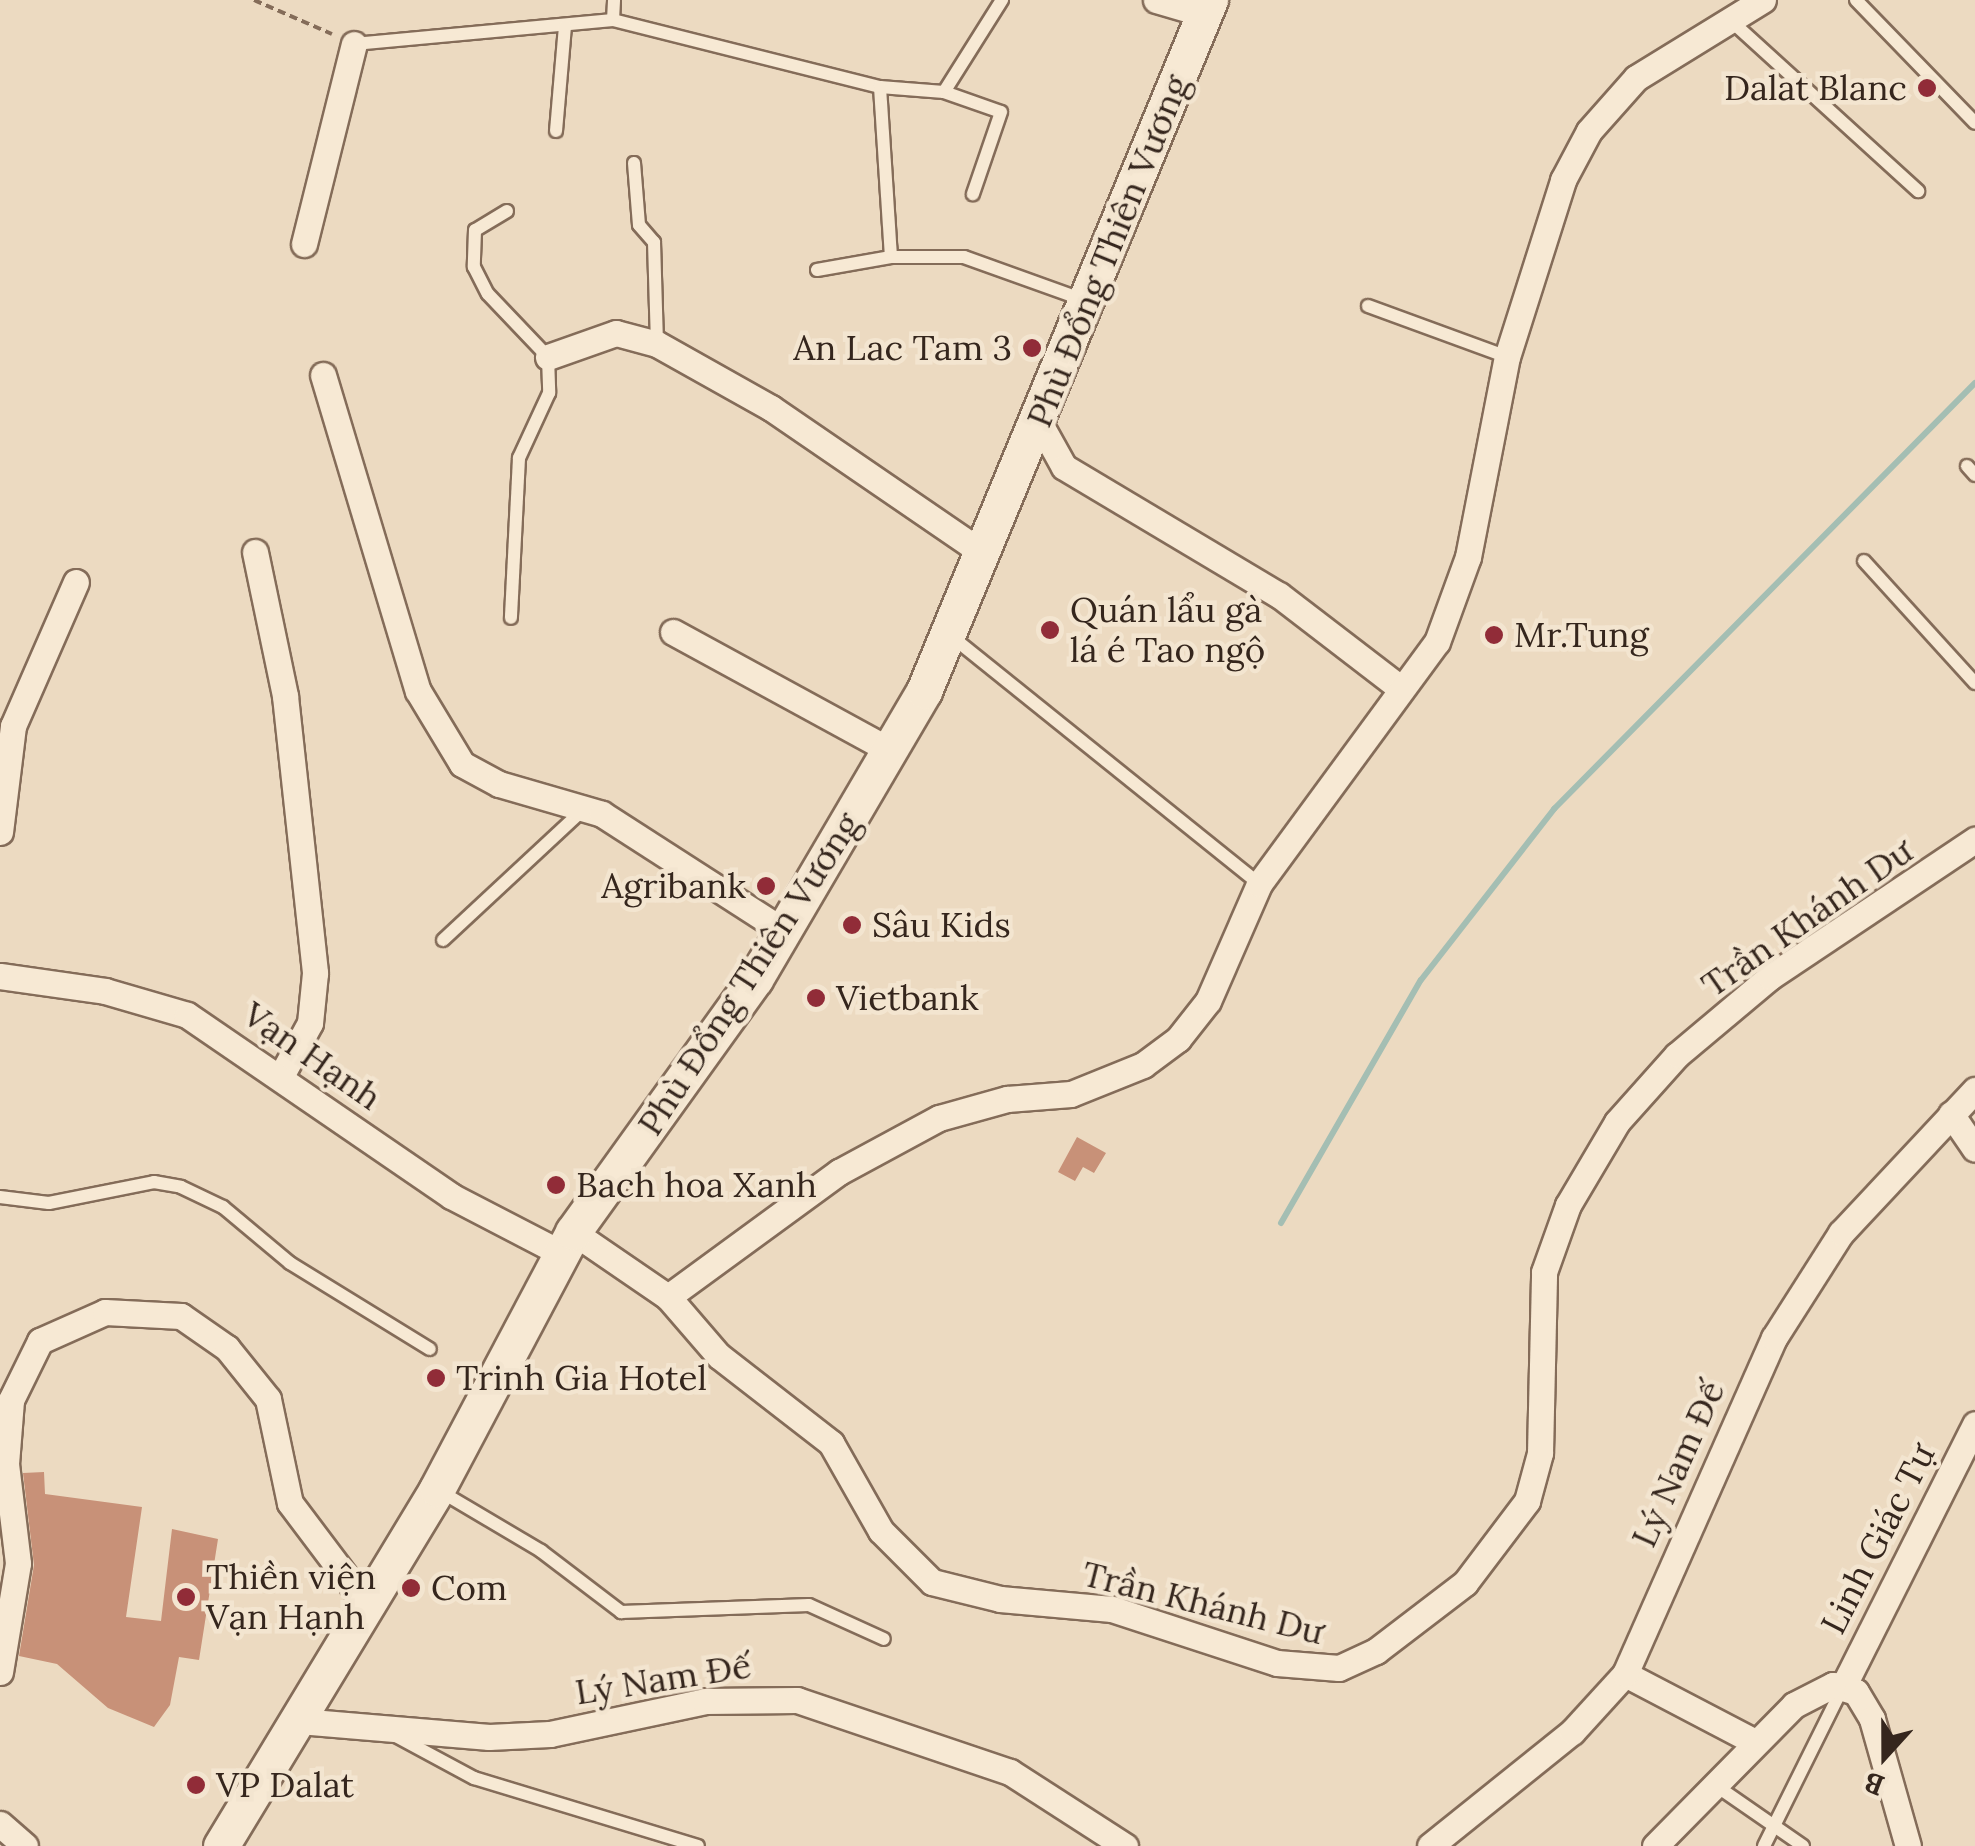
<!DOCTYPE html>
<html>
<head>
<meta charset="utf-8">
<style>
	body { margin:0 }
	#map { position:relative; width:1975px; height:1846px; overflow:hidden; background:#ecdac1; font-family:Lora,serif }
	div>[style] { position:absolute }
	.stream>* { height:6px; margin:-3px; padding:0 3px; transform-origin:3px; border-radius:3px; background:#a4beb3 }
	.building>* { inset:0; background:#c89178 }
	.path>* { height:4px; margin-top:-2px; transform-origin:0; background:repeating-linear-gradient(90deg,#846c59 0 8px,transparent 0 13px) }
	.roads { filter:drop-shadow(2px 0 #846c59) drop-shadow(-2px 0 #846c59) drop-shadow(0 2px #846c59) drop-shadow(0 -2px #846c59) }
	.service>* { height:12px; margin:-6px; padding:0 6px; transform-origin:6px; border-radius:6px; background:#f7e9d4 }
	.minor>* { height:25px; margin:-12.5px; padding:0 12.5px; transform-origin:12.5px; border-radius:12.5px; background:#f7e9d4 }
	.secondary>* { height:35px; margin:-17.5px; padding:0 17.5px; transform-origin:17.5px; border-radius:17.5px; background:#f7e9d4 }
	.dots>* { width:28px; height:28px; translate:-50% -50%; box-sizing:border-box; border:5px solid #f3e5d0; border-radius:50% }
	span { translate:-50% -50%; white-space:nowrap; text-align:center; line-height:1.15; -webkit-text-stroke:9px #f3e5d0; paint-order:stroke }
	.poi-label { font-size:35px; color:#35261d }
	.right { translate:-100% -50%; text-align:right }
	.left { translate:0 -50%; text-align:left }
	.street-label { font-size:35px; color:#35261d }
	.north { position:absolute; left:1835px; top:1706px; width:100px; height:100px; -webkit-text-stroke:8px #f3e5d0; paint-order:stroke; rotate:201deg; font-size:28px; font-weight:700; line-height:40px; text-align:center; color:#35261d }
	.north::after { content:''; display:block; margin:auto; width:35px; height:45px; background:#35261d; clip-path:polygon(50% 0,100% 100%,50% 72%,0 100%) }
</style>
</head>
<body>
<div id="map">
	<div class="stream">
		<div style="left:1281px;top:1223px;width:280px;rotate:-60.1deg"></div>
		<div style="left:1421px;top:980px;width:217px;rotate:-52.1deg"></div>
		<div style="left:1554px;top:809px;width:599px;rotate:-45.34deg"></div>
	</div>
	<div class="building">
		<div style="clip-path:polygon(1077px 1137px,1106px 1153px,1094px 1173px,1083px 1167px,1075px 1181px,1058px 1172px)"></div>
		<div style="clip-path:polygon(44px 1472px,45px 1494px,142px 1507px,126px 1617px,161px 1621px,172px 1529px,218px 1539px,199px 1660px,179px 1657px,170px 1705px,154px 1727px,108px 1708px,57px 1664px,19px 1656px,34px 1565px,23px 1473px)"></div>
	</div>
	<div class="path">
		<div style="left:254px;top:0;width:85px;rotate:23.6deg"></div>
	</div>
	<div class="roads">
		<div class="service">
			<div style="left:1856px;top:0;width:171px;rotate:45.9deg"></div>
			<div style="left:1729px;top:19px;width:256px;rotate:42.3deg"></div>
			<div style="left:613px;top:20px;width:20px;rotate:-87deg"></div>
			<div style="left:354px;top:44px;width:260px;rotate:-5.3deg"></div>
			<div style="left:613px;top:20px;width:275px;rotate:14.1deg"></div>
			<div style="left:880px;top:87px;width:64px;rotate:4.5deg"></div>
			<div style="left:944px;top:92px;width:109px;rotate:-57.8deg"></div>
			<div style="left:880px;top:87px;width:170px;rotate:86.3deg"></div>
			<div style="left:944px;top:92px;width:60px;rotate:19.3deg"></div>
			<div style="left:1001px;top:112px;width:87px;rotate:108.9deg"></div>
			<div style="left:556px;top:131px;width:105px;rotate:-85.1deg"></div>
			<div style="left:634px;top:163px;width:62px;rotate:85.4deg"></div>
			<div style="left:639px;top:225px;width:23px;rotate:49deg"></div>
			<div style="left:654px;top:242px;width:102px;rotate:88.3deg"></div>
			<div style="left:507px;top:211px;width:37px;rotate:149deg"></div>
			<div style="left:475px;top:230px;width:37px;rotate:92deg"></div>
			<div style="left:474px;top:267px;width:30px;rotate:63deg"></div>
			<div style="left:488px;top:294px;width:87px;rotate:46.4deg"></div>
			<div style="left:548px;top:357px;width:36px;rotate:88deg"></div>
			<div style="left:549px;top:393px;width:72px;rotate:114.8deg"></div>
			<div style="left:519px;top:458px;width:160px;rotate:92.9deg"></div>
			<div style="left:817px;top:270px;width:75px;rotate:-10deg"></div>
			<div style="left:891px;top:257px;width:73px"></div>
			<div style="left:964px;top:257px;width:124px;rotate:19.7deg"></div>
			<div style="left:1368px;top:306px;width:148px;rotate:20.1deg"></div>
			<div style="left:1967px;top:466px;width:12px;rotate:48deg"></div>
			<div style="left:1864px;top:561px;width:165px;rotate:47.7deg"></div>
			<div style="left:951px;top:636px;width:395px;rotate:38.8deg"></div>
			<div style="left:443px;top:940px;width:192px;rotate:-42.9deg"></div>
			<div style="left:0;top:1197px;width:49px;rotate:7deg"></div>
			<div style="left:49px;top:1203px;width:107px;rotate:-11.3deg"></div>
			<div style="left:154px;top:1182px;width:27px;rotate:10deg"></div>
			<div style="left:181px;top:1187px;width:47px;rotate:25.5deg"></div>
			<div style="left:223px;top:1207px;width:87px;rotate:39.9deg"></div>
			<div style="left:290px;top:1263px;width:164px;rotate:31.6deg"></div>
			<div style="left:438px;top:1490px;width:120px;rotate:30.6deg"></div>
			<div style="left:541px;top:1551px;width:101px;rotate:37.3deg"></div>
			<div style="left:621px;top:1612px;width:188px;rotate:-2.1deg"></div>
			<div style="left:809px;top:1605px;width:82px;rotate:24.4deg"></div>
			<div style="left:394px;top:1735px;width:91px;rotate:28.3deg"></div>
			<div style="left:474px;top:1778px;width:234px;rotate:16.9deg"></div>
			<div style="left:1715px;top:1785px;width:107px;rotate:34.7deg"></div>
			<div style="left:1764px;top:1846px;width:178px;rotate:-63.6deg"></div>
		</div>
		<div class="minor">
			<div style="left:1156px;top:0;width:50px;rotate:16.3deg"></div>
			<div style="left:304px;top:244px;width:206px;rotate:-76deg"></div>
			<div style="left:548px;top:357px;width:72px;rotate:-19.4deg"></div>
			<div style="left:616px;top:333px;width:42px;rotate:15deg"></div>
			<div style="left:657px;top:344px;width:131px;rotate:29.3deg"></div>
			<div style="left:771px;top:408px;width:258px;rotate:34.4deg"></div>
			<div style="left:323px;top:375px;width:330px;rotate:73.3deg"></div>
			<div style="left:418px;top:691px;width:85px;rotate:58.9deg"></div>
			<div style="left:462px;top:764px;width:42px;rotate:28.4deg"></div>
			<div style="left:499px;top:784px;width:107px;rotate:16.2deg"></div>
			<div style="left:602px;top:814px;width:218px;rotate:32.8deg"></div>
			<div style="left:1039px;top:422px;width:51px;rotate:60.9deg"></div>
			<div style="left:1064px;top:467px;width:250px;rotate:30.8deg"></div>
			<div style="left:1279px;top:595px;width:153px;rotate:37.5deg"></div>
			<div style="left:255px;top:552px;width:147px;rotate:78.2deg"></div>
			<div style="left:285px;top:696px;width:279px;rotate:83.8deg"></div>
			<div style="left:315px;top:973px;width:50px;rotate:95.7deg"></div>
			<div style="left:310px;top:1023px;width:60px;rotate:118.7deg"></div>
			<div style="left:673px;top:632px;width:248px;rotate:28.6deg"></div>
			<div style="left:0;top:832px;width:107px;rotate:-83deg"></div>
			<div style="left:13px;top:726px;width:157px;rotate:-66.4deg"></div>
			<div style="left:0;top:976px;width:106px;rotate:8.1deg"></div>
			<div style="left:105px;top:991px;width:85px;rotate:16.3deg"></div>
			<div style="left:187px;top:1015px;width:320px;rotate:34.4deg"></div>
			<div style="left:451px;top:1196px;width:124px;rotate:27.4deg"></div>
			<div style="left:1951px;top:1114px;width:42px;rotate:55.6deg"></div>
			<div style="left:573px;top:1232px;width:115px;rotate:34.4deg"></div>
			<div style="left:668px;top:1297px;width:78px;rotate:49.2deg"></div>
			<div style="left:719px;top:1356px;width:142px;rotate:37.8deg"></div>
			<div style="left:831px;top:1443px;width:101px;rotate:60.4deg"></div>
			<div style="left:881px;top:1531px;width:72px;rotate:45deg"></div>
			<div style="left:932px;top:1582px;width:70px;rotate:14deg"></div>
			<div style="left:1000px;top:1599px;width:112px;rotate:5.1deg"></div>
			<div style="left:1112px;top:1609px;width:174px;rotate:18.1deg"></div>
			<div style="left:1277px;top:1663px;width:62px;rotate:4.6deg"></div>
			<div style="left:1339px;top:1668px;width:41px;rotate:-24.7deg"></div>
			<div style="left:1376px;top:1651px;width:112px;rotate:-37.4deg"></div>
			<div style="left:1465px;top:1583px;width:103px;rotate:-52.9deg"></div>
			<div style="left:1527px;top:1501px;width:50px;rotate:-74.8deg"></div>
			<div style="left:1540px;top:1453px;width:181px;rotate:-88.7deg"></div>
			<div style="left:1544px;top:1272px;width:71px;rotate:-70.3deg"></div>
			<div style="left:1568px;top:1205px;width:96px;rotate:-59.4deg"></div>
			<div style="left:1617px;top:1122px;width:90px;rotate:-48.2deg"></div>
			<div style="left:1677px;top:1055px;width:121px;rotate:-40deg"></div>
			<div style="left:1770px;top:977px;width:247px;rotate:-33.8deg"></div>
			<div style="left:668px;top:1297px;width:212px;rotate:-36.2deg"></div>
			<div style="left:839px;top:1172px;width:114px;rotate:-28.4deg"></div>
			<div style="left:939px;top:1118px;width:71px;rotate:-15.6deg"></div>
			<div style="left:1007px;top:1099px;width:64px;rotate:-4.5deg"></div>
			<div style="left:1071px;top:1094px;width:78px;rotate:-21.9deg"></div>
			<div style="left:1143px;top:1065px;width:44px;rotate:-36.6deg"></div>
			<div style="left:1178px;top:1039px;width:48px;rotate:-51.7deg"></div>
			<div style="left:1208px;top:1001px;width:128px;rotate:-66.4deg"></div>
			<div style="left:1259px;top:884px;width:300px;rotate:-53.7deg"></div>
			<div style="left:1437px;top:642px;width:90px;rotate:-70deg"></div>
			<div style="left:1468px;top:557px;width:204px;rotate:-79deg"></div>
			<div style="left:1507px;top:357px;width:186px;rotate:-72.4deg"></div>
			<div style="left:1563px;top:180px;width:55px;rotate:-62deg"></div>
			<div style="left:1589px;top:131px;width:71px;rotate:-48.4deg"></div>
			<div style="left:1636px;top:78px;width:149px;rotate:-31.6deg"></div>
			<div style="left:0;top:1672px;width:110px;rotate:-80.6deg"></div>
			<div style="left:18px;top:1563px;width:100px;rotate:-96.9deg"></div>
			<div style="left:6px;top:1464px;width:64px;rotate:-85.5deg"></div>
			<div style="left:11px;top:1400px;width:66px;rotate:-63.8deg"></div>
			<div style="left:40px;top:1341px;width:71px;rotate:-24deg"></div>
			<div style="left:105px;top:1312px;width:76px;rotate:3deg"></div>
			<div style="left:181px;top:1316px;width:56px;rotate:34.8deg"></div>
			<div style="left:227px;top:1348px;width:65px;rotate:51.2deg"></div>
			<div style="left:268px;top:1399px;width:106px;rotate:78.1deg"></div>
			<div style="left:290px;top:1503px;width:128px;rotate:53deg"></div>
			<div style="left:1625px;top:1674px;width:147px;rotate:27.6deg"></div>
			<div style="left:1844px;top:1685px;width:292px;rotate:-63.3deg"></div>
			<div style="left:299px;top:1721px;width:191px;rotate:4.8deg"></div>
			<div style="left:489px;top:1737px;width:61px;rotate:-2.8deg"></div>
			<div style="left:550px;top:1734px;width:158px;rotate:-12deg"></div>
			<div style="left:705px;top:1701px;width:92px;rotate:-0.6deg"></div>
			<div style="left:797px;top:1700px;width:225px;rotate:18.7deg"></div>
			<div style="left:1010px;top:1772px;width:137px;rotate:32.8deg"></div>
			<div style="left:0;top:1824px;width:33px;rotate:41deg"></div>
			<div style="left:1430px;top:1846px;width:182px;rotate:-38.8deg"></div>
			<div style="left:1572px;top:1732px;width:79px;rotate:-47.6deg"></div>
			<div style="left:1625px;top:1674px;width:368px;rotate:-66.1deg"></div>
			<div style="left:1774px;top:1338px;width:125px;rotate:-57.5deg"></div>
			<div style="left:1841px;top:1233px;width:196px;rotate:-46.9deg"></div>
			<div style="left:1655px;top:1846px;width:198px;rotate:-45.4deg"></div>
			<div style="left:1794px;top:1705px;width:44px;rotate:-27.1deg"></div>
			<div style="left:1833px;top:1685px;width:24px;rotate:17deg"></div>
			<div style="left:1856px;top:1692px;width:31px;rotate:59deg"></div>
			<div style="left:1872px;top:1719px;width:132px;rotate:74.2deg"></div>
		</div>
		<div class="secondary">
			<div style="left:221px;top:1846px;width:417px;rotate:-58.8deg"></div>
			<div style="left:437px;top:1489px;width:291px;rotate:-62.1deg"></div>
			<div style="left:573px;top:1232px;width:312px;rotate:-54.3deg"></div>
			<div style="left:755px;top:979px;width:334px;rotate:-59.6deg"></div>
			<div style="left:924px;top:691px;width:748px;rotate:-67.52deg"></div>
		</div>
	</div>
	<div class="dots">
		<div style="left:1927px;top:88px;background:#912c38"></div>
		<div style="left:1032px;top:348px;background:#912c38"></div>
		<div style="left:1050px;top:630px;background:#912c38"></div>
		<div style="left:1494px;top:635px;background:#912c38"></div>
		<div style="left:766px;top:886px;background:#912c38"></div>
		<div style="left:852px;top:925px;background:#912c38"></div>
		<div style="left:816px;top:998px;background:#912c38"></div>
		<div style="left:556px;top:1185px;background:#912c38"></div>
		<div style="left:436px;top:1378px;background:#912c38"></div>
		<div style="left:411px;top:1588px;background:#912c38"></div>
		<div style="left:186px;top:1597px;background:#912c38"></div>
		<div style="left:196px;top:1785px;background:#912c38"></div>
	</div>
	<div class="poi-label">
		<span class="right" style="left:1907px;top:88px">Dalat Blanc</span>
		<span class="right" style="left:1012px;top:348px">An Lac Tam 3</span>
		<span class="left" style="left:1070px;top:630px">Quán lẩu gà<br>lá é Tao ngộ</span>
		<span class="left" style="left:1514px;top:635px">Mr.Tung</span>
		<span class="right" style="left:746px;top:886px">Agribank</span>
		<span class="left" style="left:872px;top:925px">Sâu Kids</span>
		<span class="left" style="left:836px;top:998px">Vietbank</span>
		<span class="left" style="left:576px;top:1185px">Bach hoa Xanh</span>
		<span class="left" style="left:456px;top:1378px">Trinh Gia Hotel</span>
		<span class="left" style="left:206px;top:1597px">Thiền viện<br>Vạn Hạnh</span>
		<span class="left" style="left:431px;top:1588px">Com</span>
		<span class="left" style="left:216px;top:1785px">VP Dalat</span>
	</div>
	<div class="street-label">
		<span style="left:1108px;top:251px;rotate:-68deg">Phù Đổng Thiên Vương</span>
		<span style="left:1807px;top:918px;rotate:-35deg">Trần Khánh Dư</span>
		<span style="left:749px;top:974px;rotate:-57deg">Phù Đổng Thiên Vương</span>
		<span style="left:312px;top:1056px;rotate:35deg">Vạn Hạnh</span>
		<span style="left:1678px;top:1464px;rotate:-66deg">Lý Nam Đế</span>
		<span style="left:1878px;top:1539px;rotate:-63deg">Linh Giác Tự</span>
		<span style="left:1203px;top:1603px;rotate:14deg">Trần Khánh Dư</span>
		<span style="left:663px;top:1679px;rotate:-9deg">Lý Nam Đế</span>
	</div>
	<div class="north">B</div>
</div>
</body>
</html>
